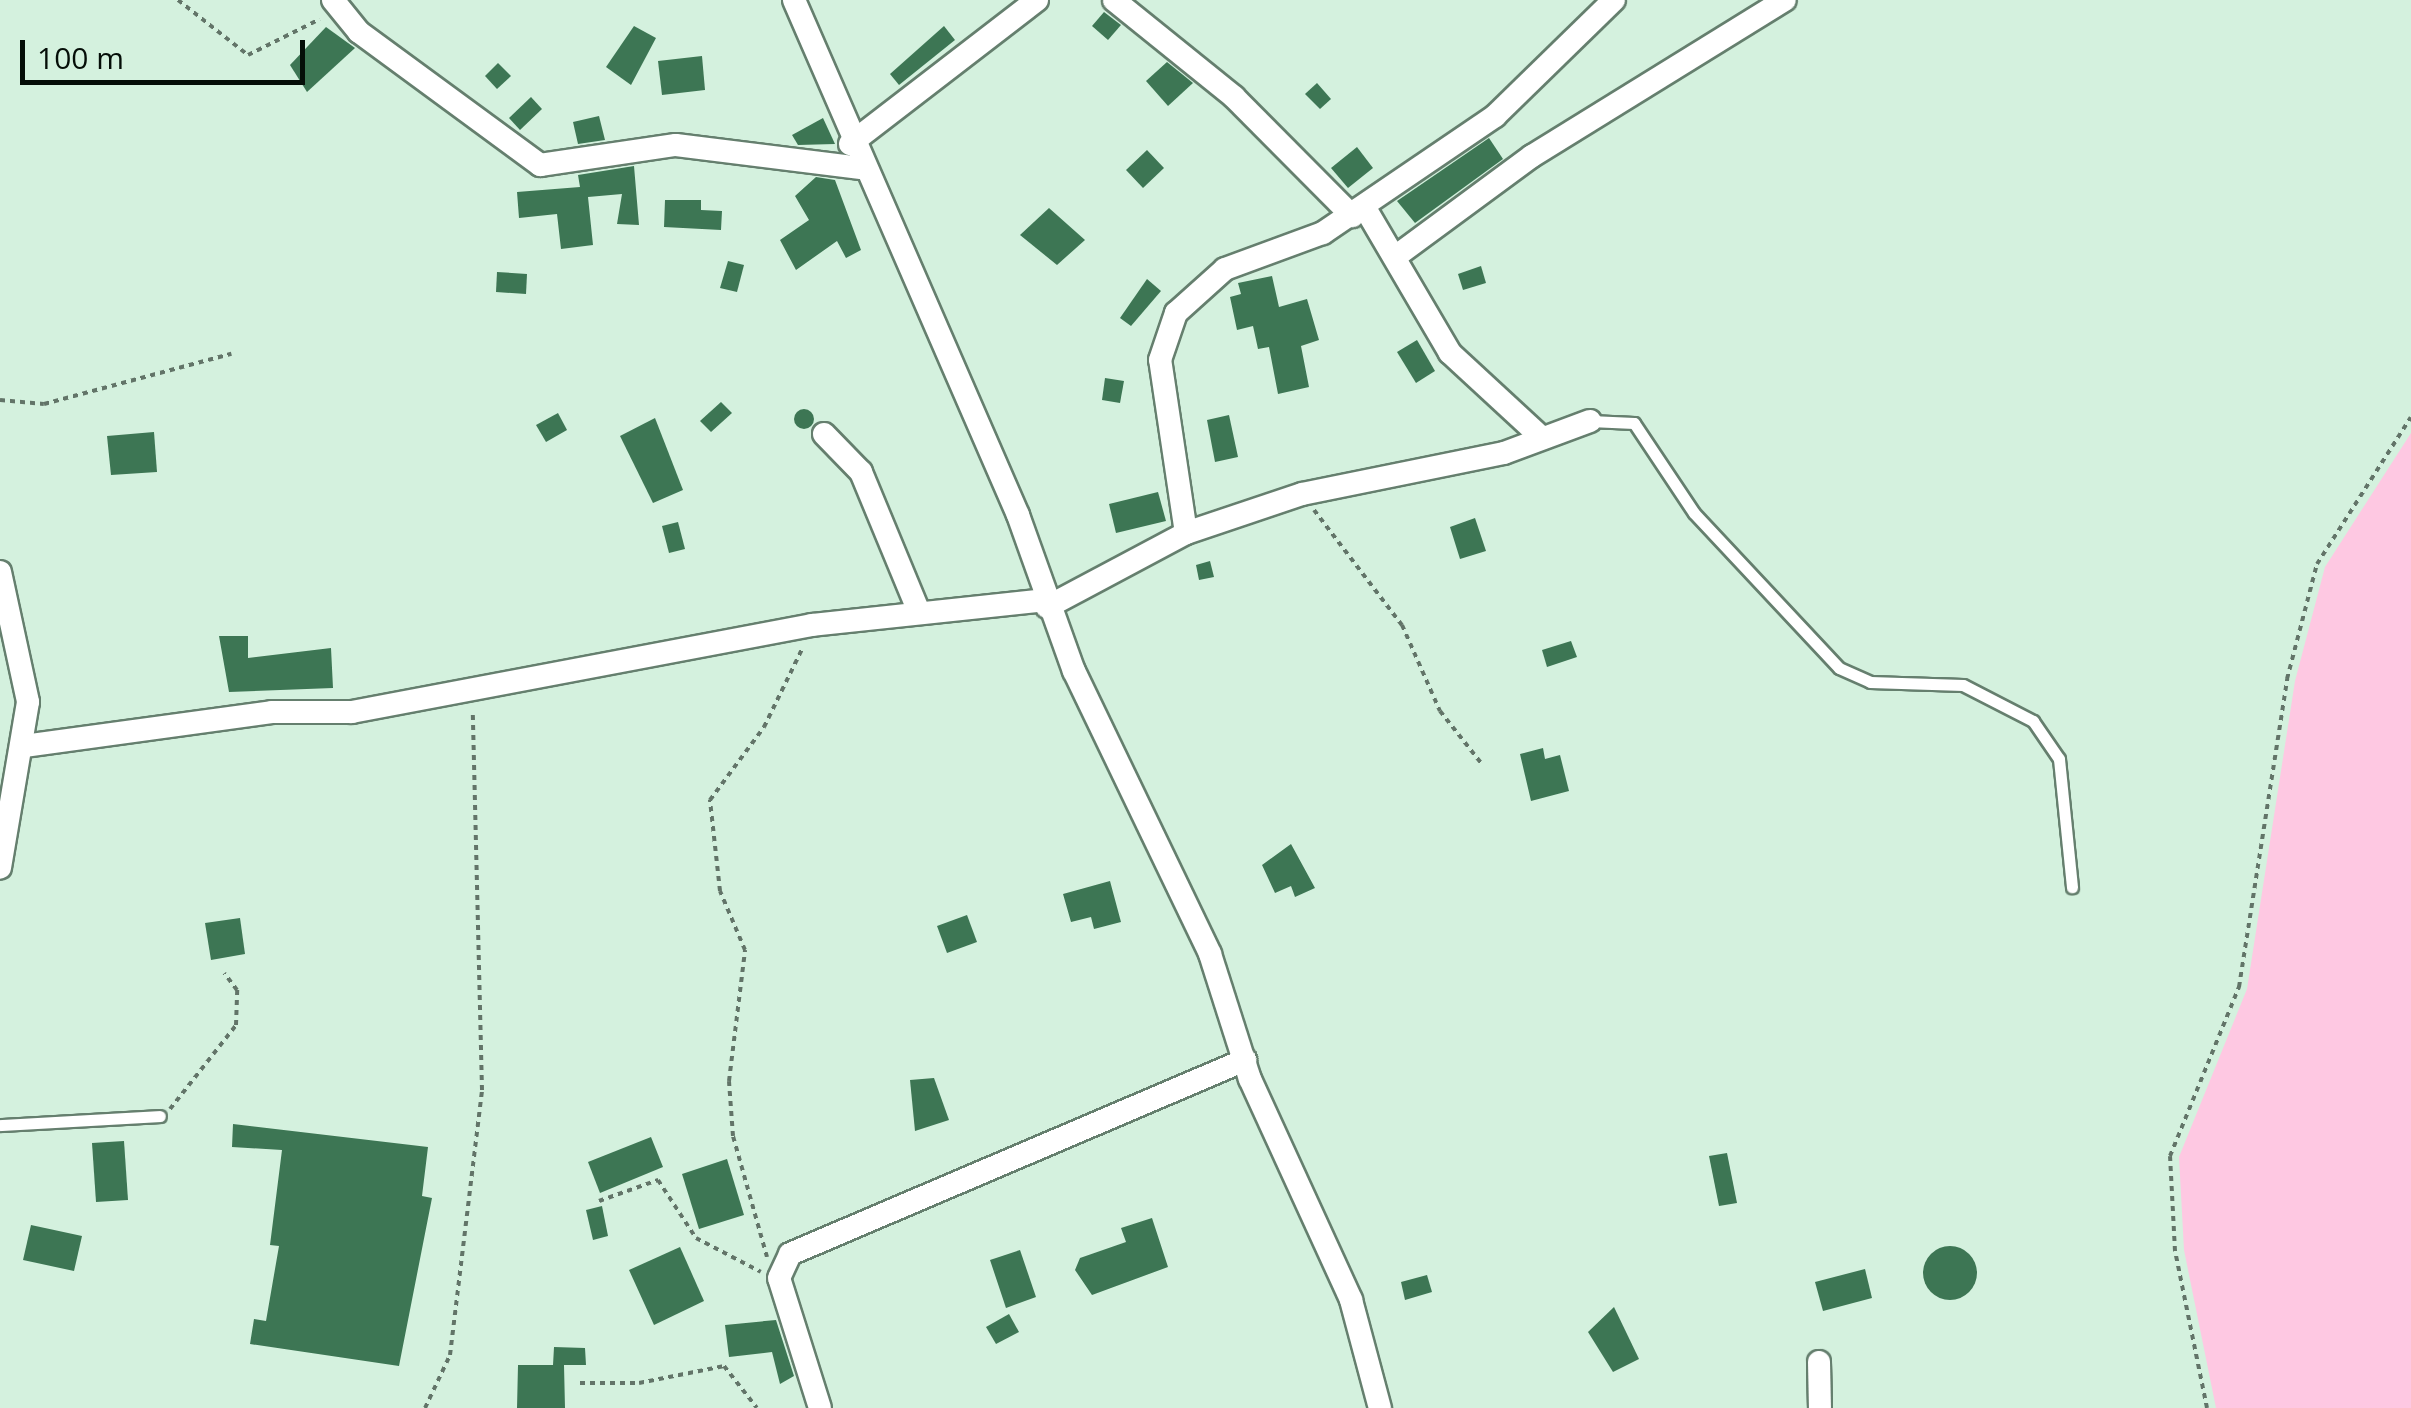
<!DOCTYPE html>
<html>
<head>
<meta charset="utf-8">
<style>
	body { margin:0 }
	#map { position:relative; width:2411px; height:1408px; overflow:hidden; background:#d4f1de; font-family:"Open Sans",sans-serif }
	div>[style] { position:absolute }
	.green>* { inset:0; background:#fec8e2 }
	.building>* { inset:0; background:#3d7654 }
	.round { border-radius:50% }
	.path>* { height:4px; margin-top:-2px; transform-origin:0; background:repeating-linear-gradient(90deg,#627468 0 5px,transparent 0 10px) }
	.roads { filter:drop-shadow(2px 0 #657f6e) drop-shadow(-2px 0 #657f6e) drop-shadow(0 2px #657f6e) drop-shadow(0 -2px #657f6e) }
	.service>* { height:11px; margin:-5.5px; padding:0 5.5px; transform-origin:5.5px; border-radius:5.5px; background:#fff }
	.minor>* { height:22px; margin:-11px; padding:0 11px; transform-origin:11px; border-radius:11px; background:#fff }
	span { translate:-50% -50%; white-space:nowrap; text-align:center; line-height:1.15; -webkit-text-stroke:10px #d4f1de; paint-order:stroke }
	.scale { position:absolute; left:20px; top:40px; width:285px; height:45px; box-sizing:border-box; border:5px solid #050e08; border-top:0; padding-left:12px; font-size:30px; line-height:35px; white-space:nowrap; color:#050e08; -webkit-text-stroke:8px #d4f1de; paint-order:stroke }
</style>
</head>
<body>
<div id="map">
	<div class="green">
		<div style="clip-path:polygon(2411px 433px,2411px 1408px,2216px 1408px,2184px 1250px,2179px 1157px,2247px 989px,2295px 681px,2325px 567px)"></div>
	</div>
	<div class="building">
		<div style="clip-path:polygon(1104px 12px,1121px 25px,1108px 40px,1092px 26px)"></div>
		<div style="clip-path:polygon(634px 26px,656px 38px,631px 85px,606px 67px)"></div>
		<div style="clip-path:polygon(944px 26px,955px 40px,899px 85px,890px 74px)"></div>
		<div style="clip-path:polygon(326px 27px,355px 48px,307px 92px,290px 65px)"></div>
		<div style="clip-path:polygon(702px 56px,705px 90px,662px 95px,658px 61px)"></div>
		<div style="clip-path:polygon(1167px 62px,1193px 83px,1168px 106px,1146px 81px)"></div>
		<div style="clip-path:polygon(498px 63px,511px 76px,497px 89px,485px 76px)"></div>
		<div style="clip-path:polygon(1317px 83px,1331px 99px,1320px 109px,1305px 94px)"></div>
		<div style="clip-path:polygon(531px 97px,542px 109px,520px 130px,509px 118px)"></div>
		<div style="clip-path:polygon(599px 116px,605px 140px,578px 144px,573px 122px)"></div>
		<div style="clip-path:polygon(823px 118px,835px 144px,798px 145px,792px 135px)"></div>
		<div style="clip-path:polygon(1489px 138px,1503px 159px,1415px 223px,1397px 201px)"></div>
		<div style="clip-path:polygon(1357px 147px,1373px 168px,1348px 188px,1331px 168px)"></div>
		<div style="clip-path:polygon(1147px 150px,1164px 168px,1143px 188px,1126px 170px)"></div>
		<div style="clip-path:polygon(634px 166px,639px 225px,617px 224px,622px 194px,588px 197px,593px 245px,561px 249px,557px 214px,519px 218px,517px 192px,580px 187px,578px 175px)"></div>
		<div style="clip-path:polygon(816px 177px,835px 180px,861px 250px,846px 258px,837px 241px,796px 270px,780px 240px,809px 220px,795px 196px)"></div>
		<div style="clip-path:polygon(665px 200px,701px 200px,701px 210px,722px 211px,721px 230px,664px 227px)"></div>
		<div style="clip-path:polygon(1049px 208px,1085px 240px,1057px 265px,1020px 235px)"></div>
		<div style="clip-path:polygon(728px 261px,744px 265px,737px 292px,720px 288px)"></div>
		<div style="clip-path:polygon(1481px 266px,1486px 283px,1463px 290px,1458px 274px)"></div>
		<div style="clip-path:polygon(497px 272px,527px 274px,526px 294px,496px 292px)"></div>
		<div style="clip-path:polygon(1272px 276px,1279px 307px,1307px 299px,1319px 340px,1301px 346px,1309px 387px,1278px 394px,1269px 347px,1258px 349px,1253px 326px,1237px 330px,1230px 297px,1241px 294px,1238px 283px)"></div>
		<div style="clip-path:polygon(1147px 279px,1161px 291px,1131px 326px,1120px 318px)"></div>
		<div style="clip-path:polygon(1417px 340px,1435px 371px,1416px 383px,1397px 352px)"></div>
		<div style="clip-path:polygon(1105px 378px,1124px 381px,1120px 403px,1102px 400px)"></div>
		<div style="clip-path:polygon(721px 402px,732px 413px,711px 432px,700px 421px)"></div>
		<div class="round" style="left:794px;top:409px;width:20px;height:20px"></div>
		<div style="clip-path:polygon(558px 413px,567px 430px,546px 442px,536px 425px)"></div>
		<div style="clip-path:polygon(1229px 415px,1238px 457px,1215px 462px,1207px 420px)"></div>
		<div style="clip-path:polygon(655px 418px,683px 490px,653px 503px,620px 436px)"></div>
		<div style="clip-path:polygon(154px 432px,157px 472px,111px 475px,107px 436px)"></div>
		<div style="clip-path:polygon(1158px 492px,1166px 521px,1116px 533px,1109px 504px)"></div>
		<div style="clip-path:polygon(1475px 518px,1486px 551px,1460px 559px,1450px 527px)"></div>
		<div style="clip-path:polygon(678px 522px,685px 549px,669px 553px,662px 526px)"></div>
		<div style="clip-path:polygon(1210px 561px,1214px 577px,1199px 580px,1196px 565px)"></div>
		<div style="clip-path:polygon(219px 636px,248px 636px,248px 658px,331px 648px,333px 688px,229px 692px)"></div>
		<div style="clip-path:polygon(1571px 641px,1577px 657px,1547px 667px,1542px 650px)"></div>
		<div style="clip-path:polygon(1543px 748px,1545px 759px,1560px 755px,1569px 791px,1531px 801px,1520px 754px)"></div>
		<div style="clip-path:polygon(1291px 844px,1315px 888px,1295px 897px,1291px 886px,1275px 893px,1262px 865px)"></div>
		<div style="clip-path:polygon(1110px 881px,1121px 922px,1094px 929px,1091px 917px,1071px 922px,1063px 894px)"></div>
		<div style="clip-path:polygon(967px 915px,977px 942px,947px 953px,937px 926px)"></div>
		<div style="clip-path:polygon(240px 918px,245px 954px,211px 960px,205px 923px)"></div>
		<div style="clip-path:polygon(934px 1078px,949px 1120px,915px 1131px,910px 1080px)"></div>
		<div style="clip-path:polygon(233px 1124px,428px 1147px,422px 1196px,432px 1198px,399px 1366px,250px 1344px,254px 1319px,266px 1321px,279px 1246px,270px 1245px,282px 1150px,232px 1147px)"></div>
		<div style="clip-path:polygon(651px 1137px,663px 1167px,600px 1193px,588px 1162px)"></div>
		<div style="clip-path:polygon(124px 1141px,128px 1200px,96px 1202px,92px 1143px)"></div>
		<div style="clip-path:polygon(1727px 1153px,1737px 1203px,1719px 1206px,1709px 1156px)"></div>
		<div style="clip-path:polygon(727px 1159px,744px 1215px,699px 1229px,682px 1174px)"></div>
		<div style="clip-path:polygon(602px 1206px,608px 1236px,593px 1240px,586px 1210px)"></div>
		<div style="clip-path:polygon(1152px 1218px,1168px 1267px,1092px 1295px,1075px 1270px,1080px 1258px,1126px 1242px,1121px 1228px)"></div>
		<div style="clip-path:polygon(31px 1225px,82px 1236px,74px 1271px,23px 1260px)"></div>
		<div class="round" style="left:1923px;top:1246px;width:54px;height:54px"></div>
		<div style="clip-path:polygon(680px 1247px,704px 1301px,654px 1325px,629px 1270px)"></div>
		<div style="clip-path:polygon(1020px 1250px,1036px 1297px,1006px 1308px,990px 1260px)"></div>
		<div style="clip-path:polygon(1865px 1269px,1872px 1298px,1823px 1311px,1815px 1282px)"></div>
		<div style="clip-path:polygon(1427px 1275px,1432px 1292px,1405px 1300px,1401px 1282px)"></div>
		<div style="clip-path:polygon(1614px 1307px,1639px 1359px,1613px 1372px,1588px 1332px)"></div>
		<div style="clip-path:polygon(1009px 1314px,1019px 1332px,996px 1344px,986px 1327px)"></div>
		<div style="clip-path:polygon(776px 1320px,794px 1376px,780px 1384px,772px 1352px,729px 1357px,725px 1325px)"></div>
		<div style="clip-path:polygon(554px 1347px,585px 1348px,586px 1365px,564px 1365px,565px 1408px,517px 1408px,518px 1365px,553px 1365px)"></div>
	</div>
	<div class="path">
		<div style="left:178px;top:0;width:89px;rotate:38.2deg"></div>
		<div style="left:248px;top:55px;width:80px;rotate:-26.6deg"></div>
		<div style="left:0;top:400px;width:44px;rotate:5.2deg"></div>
		<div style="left:44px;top:404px;width:194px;rotate:-15deg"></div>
		<div style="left:1314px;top:510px;width:145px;rotate:52.6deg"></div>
		<div style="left:1402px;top:625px;width:94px;rotate:66.2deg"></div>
		<div style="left:1440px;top:711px;width:66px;rotate:51.7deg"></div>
		<div style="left:170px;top:1109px;width:107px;rotate:-51.8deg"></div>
		<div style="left:236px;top:1025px;width:35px;rotate:-88deg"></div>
		<div style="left:237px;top:990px;width:21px;rotate:-127deg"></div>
		<div style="left:599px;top:1201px;width:63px;rotate:-19.6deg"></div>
		<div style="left:658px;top:1180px;width:69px;rotate:56.8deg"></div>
		<div style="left:696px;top:1238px;width:73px;rotate:27.6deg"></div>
		<div style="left:767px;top:1257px;width:126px;rotate:-105.7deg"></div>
		<div style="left:733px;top:1136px;width:55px;rotate:-94.2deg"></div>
		<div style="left:729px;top:1081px;width:132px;rotate:-83deg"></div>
		<div style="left:745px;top:950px;width:64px;rotate:-113deg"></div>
		<div style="left:720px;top:891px;width:92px;rotate:-96.3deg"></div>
		<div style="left:710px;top:800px;width:91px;rotate:-53.5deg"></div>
		<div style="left:764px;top:727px;width:89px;rotate:-64deg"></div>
		<div style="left:580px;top:1383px;width:59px"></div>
		<div style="left:639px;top:1383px;width:87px;rotate:-11.3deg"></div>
		<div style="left:724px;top:1366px;width:53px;rotate:51.8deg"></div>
		<div style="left:425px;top:1408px;width:59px;rotate:-64.7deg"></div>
		<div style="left:450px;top:1355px;width:267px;rotate:-83.1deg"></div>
		<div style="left:482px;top:1090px;width:380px;rotate:-91.4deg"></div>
		<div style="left:2207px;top:1408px;width:160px;rotate:-101.5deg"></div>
		<div style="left:2175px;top:1251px;width:95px;rotate:-93deg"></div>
		<div style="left:2170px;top:1156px;width:183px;rotate:-67.8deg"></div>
		<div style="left:2239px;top:987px;width:312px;rotate:-81.1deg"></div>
		<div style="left:2287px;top:679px;width:119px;rotate:-75.4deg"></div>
		<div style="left:2317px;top:564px;width:174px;rotate:-57.4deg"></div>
	</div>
	<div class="roads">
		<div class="service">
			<div style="left:1590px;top:421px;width:44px;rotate:2.6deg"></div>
			<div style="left:1634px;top:423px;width:108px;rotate:56.3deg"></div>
			<div style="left:1694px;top:513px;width:212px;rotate:46.9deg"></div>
			<div style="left:1839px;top:668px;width:34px;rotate:24deg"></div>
			<div style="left:1870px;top:682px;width:93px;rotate:1.8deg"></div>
			<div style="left:1963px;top:685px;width:79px;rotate:27.2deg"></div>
			<div style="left:2033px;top:721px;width:46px;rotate:55.6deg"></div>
			<div style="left:2059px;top:759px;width:129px;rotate:84.2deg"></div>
			<div style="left:0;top:1125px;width:160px;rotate:-3.2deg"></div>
		</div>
		<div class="minor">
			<div style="left:333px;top:0;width:41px;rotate:50.9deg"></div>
			<div style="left:359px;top:32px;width:225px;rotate:36.3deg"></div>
			<div style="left:540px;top:165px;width:137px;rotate:-8.4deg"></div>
			<div style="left:676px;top:145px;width:186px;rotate:7.1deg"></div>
			<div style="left:794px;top:0;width:562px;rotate:66.49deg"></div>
			<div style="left:1018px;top:515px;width:166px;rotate:70.3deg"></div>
			<div style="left:1074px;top:671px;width:314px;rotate:64.3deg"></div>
			<div style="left:1210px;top:954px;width:131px;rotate:72.3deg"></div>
			<div style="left:1250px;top:1079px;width:243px;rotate:65.4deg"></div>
			<div style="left:1351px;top:1300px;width:112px;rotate:75deg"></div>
			<div style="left:1114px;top:0;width:154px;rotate:38.9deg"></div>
			<div style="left:1234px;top:97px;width:168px;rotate:45.2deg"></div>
			<div style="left:850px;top:144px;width:236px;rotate:-37.6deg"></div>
			<div style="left:1365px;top:208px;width:168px;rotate:59.6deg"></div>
			<div style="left:1450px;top:353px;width:125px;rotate:42.7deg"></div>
			<div style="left:1399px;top:254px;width:165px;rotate:-36.4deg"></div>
			<div style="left:1532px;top:156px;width:297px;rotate:-31.7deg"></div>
			<div style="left:824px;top:434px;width:53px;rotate:45.8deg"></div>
			<div style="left:861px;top:472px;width:152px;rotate:67.5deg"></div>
			<div style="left:1186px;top:533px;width:175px;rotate:-98.5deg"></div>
			<div style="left:1160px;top:360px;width:50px;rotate:-71.2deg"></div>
			<div style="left:1176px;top:313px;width:66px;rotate:-41.9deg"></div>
			<div style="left:1225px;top:269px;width:104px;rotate:-20.2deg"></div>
			<div style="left:1323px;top:233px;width:208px;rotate:-34.2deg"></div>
			<div style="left:1495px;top:116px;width:166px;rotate:-44.3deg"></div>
			<div style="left:0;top:572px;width:133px;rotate:77.8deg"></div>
			<div style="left:28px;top:702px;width:168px;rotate:99.6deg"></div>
			<div style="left:1047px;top:607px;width:157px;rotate:-28deg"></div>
			<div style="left:1186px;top:533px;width:122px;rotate:-18.6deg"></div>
			<div style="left:1302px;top:494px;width:206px;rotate:-11.5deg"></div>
			<div style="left:1504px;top:453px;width:92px;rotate:-20.4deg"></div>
			<div style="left:24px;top:746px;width:250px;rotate:-7.8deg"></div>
			<div style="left:272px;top:712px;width:80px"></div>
			<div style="left:352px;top:712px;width:468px;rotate:-10.7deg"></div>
			<div style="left:812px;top:625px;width:234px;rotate:-6.1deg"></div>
			<div style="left:1819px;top:1362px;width:46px;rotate:88.8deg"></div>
			<div style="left:820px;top:1408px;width:136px;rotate:-107.5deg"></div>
			<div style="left:779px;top:1278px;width:26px;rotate:-65deg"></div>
			<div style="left:790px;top:1254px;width:495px;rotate:-23.1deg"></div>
		</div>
	</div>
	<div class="scale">100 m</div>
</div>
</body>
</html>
